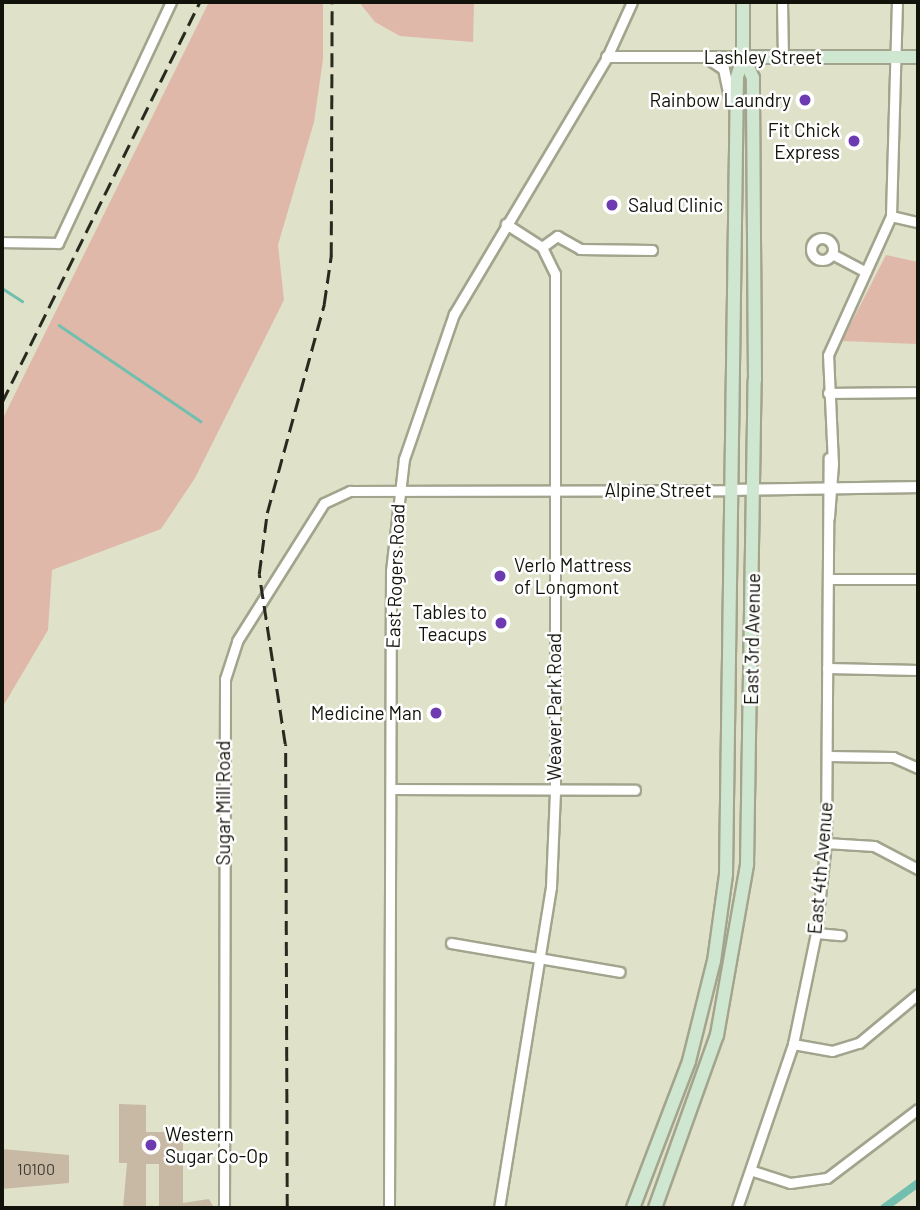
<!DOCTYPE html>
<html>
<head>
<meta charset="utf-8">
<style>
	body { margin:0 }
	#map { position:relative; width:920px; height:1210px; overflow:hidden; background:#dfe1c8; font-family:Barlow,sans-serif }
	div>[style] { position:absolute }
	.green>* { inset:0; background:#dfb8aa }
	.stream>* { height:2.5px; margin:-1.25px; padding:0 1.25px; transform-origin:1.25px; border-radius:1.25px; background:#72bfaf }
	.canal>* { height:8px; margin:-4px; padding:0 4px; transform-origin:4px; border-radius:4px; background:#72bfaf }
	.building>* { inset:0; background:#c8b9a5 }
	.roads { filter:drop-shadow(2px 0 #a3a48d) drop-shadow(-2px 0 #a3a48d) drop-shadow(0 2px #a3a48d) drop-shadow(0 -2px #a3a48d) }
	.minor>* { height:9px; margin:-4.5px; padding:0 4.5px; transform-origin:4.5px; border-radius:4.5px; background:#fff }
	.minor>.ring { margin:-4.5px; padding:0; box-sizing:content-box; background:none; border:9px solid #fff; border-radius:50% }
	.tertiary>* { height:10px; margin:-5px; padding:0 5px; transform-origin:5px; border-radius:5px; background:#fff }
	.secondary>* { height:12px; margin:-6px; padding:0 6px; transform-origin:6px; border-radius:6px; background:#cfe7d0 }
	.rail>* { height:2.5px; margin-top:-1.25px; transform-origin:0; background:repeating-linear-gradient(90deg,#292a1f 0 14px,transparent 0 21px) }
	.dots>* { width:19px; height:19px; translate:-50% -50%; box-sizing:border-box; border:4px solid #fff; border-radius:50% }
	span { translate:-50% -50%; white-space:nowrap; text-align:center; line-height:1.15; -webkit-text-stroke:5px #fff; paint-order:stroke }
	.number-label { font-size:16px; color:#3f3c30 }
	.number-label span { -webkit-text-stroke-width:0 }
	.street-label { font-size:19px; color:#111209 }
	.poi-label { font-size:19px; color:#111209 }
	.right { translate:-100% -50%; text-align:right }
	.left { translate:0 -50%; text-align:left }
	.frame { position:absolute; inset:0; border:4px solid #111209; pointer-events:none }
</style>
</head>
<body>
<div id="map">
	<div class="green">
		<div style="clip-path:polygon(209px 2px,323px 2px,323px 59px,314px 122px,278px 245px,284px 300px,195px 478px,161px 529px,52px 570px,48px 630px,2px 708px,2px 420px)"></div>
		<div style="clip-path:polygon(359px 2px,474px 2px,473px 42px,400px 36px,375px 22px)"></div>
		<div style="clip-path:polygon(886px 255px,918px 262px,918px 344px,842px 341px)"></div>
	</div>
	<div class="stream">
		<div style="left:2px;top:288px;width:24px;rotate:33deg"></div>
		<div style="left:59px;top:325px;width:171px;rotate:34.2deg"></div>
	</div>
	<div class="canal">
		<div style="left:884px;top:1208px;width:42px;rotate:-36.3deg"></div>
	</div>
	<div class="building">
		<div style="clip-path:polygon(119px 1104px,146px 1105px,146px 1132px,183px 1132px,183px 1203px,209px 1199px,214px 1208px,159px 1208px,159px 1164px,146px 1164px,146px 1208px,123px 1208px,127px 1163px,119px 1163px)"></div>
		<div style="clip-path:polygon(2px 1149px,69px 1155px,69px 1183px,2px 1189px)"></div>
	</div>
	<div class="roads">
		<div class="minor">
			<div style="left:782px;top:2px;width:55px;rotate:89deg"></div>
			<div style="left:891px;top:216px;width:28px;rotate:13deg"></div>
			<div class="ring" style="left:811px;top:238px;width:13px;height:13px"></div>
			<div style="left:2px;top:242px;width:56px;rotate:1deg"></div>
			<div style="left:58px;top:243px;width:266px;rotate:-64.9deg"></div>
			<div style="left:542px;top:247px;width:19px;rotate:-36deg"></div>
			<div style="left:557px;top:236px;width:26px;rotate:29deg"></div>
			<div style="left:580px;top:249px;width:72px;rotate:0.8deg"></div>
			<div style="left:832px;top:254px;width:38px;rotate:28deg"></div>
			<div style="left:828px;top:393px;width:90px;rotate:-0.6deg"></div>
			<div style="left:829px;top:517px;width:53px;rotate:-85.7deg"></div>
			<div style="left:833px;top:464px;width:109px;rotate:-92.6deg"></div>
			<div style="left:828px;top:355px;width:153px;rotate:-65.6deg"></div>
			<div style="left:891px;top:216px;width:214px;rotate:-88.4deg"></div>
			<div style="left:828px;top:579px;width:90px"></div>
			<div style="left:827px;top:668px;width:91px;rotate:1.3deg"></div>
			<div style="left:828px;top:756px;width:65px;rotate:0.9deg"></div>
			<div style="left:893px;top:757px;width:27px;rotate:24deg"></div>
			<div style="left:391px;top:789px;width:244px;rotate:0.2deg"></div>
			<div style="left:826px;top:843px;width:48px;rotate:3.6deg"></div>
			<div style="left:874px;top:846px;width:50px;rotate:27.6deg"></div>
			<div style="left:816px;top:933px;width:25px;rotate:5deg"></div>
			<div style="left:451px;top:943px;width:171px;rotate:9.7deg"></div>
			<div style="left:793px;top:1044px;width:40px;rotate:10deg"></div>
			<div style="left:832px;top:1051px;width:28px;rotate:-17deg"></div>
			<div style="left:859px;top:1043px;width:77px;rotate:-39.7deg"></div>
			<div style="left:753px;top:1171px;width:39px;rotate:18deg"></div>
			<div style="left:790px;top:1183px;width:37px;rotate:-8deg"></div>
			<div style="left:827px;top:1178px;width:114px;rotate:-37.2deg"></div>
			<div style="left:224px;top:1208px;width:529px;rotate:-89.89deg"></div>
			<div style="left:225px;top:679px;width:40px;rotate:-72deg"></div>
			<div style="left:237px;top:641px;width:163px;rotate:-57.8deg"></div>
			<div style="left:324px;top:503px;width:29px;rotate:-25deg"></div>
			<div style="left:350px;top:491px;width:382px;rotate:-0.1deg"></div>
			<div style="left:389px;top:1208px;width:637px;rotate:-89.82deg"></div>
			<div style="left:391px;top:571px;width:113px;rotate:-83.4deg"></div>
			<div style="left:404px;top:459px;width:153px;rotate:-71deg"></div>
			<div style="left:454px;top:314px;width:299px;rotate:-59.2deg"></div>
			<div style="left:607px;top:57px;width:60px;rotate:-65.6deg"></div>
			<div style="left:499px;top:1208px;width:325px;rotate:-80.8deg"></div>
			<div style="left:551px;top:887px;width:96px;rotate:-87.6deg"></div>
			<div style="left:555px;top:791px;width:517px;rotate:-90deg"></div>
			<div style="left:555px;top:274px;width:30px;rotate:-116deg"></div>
			<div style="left:542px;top:247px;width:43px;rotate:-147.4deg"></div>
			<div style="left:737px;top:1208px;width:173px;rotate:-71.1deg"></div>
			<div style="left:793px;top:1044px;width:113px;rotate:-78.3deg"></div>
			<div style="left:816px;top:933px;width:91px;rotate:-83.7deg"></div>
			<div style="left:826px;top:843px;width:385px;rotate:-89.6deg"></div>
		</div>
		<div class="tertiary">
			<div style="left:607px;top:57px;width:136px"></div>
			<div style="left:709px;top:59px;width:18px;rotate:34deg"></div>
			<div style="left:724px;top:69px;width:35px;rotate:78deg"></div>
			<div style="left:732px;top:490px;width:186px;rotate:-0.9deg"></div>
		</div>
		<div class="secondary">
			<div style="left:743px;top:57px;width:175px"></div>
			<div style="left:633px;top:1208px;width:157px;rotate:-69.1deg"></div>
			<div style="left:689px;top:1061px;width:103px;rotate:-76deg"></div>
			<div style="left:714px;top:961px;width:88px;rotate:-82.1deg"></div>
			<div style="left:726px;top:874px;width:797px;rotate:-89.21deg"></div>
			<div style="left:737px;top:77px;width:21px;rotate:-73deg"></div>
			<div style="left:743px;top:57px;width:55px;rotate:-90deg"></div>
			<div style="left:655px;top:1208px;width:184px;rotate:-70.3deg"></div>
			<div style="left:717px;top:1035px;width:173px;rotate:-80deg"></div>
			<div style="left:747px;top:865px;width:485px;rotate:-89.1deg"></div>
			<div style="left:755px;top:380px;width:302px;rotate:-90.4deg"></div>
			<div style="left:753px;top:78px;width:23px;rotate:-115deg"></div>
		</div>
	</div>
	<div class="rail">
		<div style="left:2px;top:402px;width:446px;rotate:-63.7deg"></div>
		<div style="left:287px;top:1208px;width:464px;rotate:-90.2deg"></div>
		<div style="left:285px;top:744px;width:172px;rotate:-98.7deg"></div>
		<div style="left:259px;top:574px;width:62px;rotate:-82.5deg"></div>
		<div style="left:267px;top:513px;width:217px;rotate:-74.7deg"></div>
		<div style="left:324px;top:304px;width:49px;rotate:-81.7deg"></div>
		<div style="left:331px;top:256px;width:254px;rotate:-89.8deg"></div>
	</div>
	<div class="dots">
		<div style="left:805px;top:100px;background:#6d3ab1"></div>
		<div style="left:854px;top:141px;background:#6d3ab1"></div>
		<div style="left:612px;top:205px;background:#6d3ab1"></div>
		<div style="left:500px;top:576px;background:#6d3ab1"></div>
		<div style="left:501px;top:623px;background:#6d3ab1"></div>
		<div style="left:436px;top:713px;background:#6d3ab1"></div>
		<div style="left:151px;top:1145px;background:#6d3ab1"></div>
	</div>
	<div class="number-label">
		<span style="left:36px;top:1169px">10100</span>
	</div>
	<div class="street-label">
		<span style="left:763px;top:57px">Lashley Street</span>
		<span style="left:658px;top:490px">Alpine Street</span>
		<span style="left:395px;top:576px;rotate:-88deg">East Rogers Road</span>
		<span style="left:752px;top:639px;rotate:-89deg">East 3rd Avenue</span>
		<span style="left:554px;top:707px;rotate:-90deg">Weaver Park Road</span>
		<span style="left:223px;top:803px;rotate:-90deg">Sugar Mill Road</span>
		<span style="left:820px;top:868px;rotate:-85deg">East 4th Avenue</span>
	</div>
	<div class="poi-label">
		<span class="right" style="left:791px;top:100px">Rainbow Laundry</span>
		<span class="right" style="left:840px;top:141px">Fit Chick<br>Express</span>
		<span class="left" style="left:628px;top:205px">Salud Clinic</span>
		<span class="left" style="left:514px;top:576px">Verlo Mattress<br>of Longmont</span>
		<span class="right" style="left:487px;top:623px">Tables to<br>Teacups</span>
		<span class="right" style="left:422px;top:713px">Medicine Man</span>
		<span class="left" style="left:165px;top:1145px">Western<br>Sugar Co-Op</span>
	</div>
	<div class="frame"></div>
</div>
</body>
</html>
